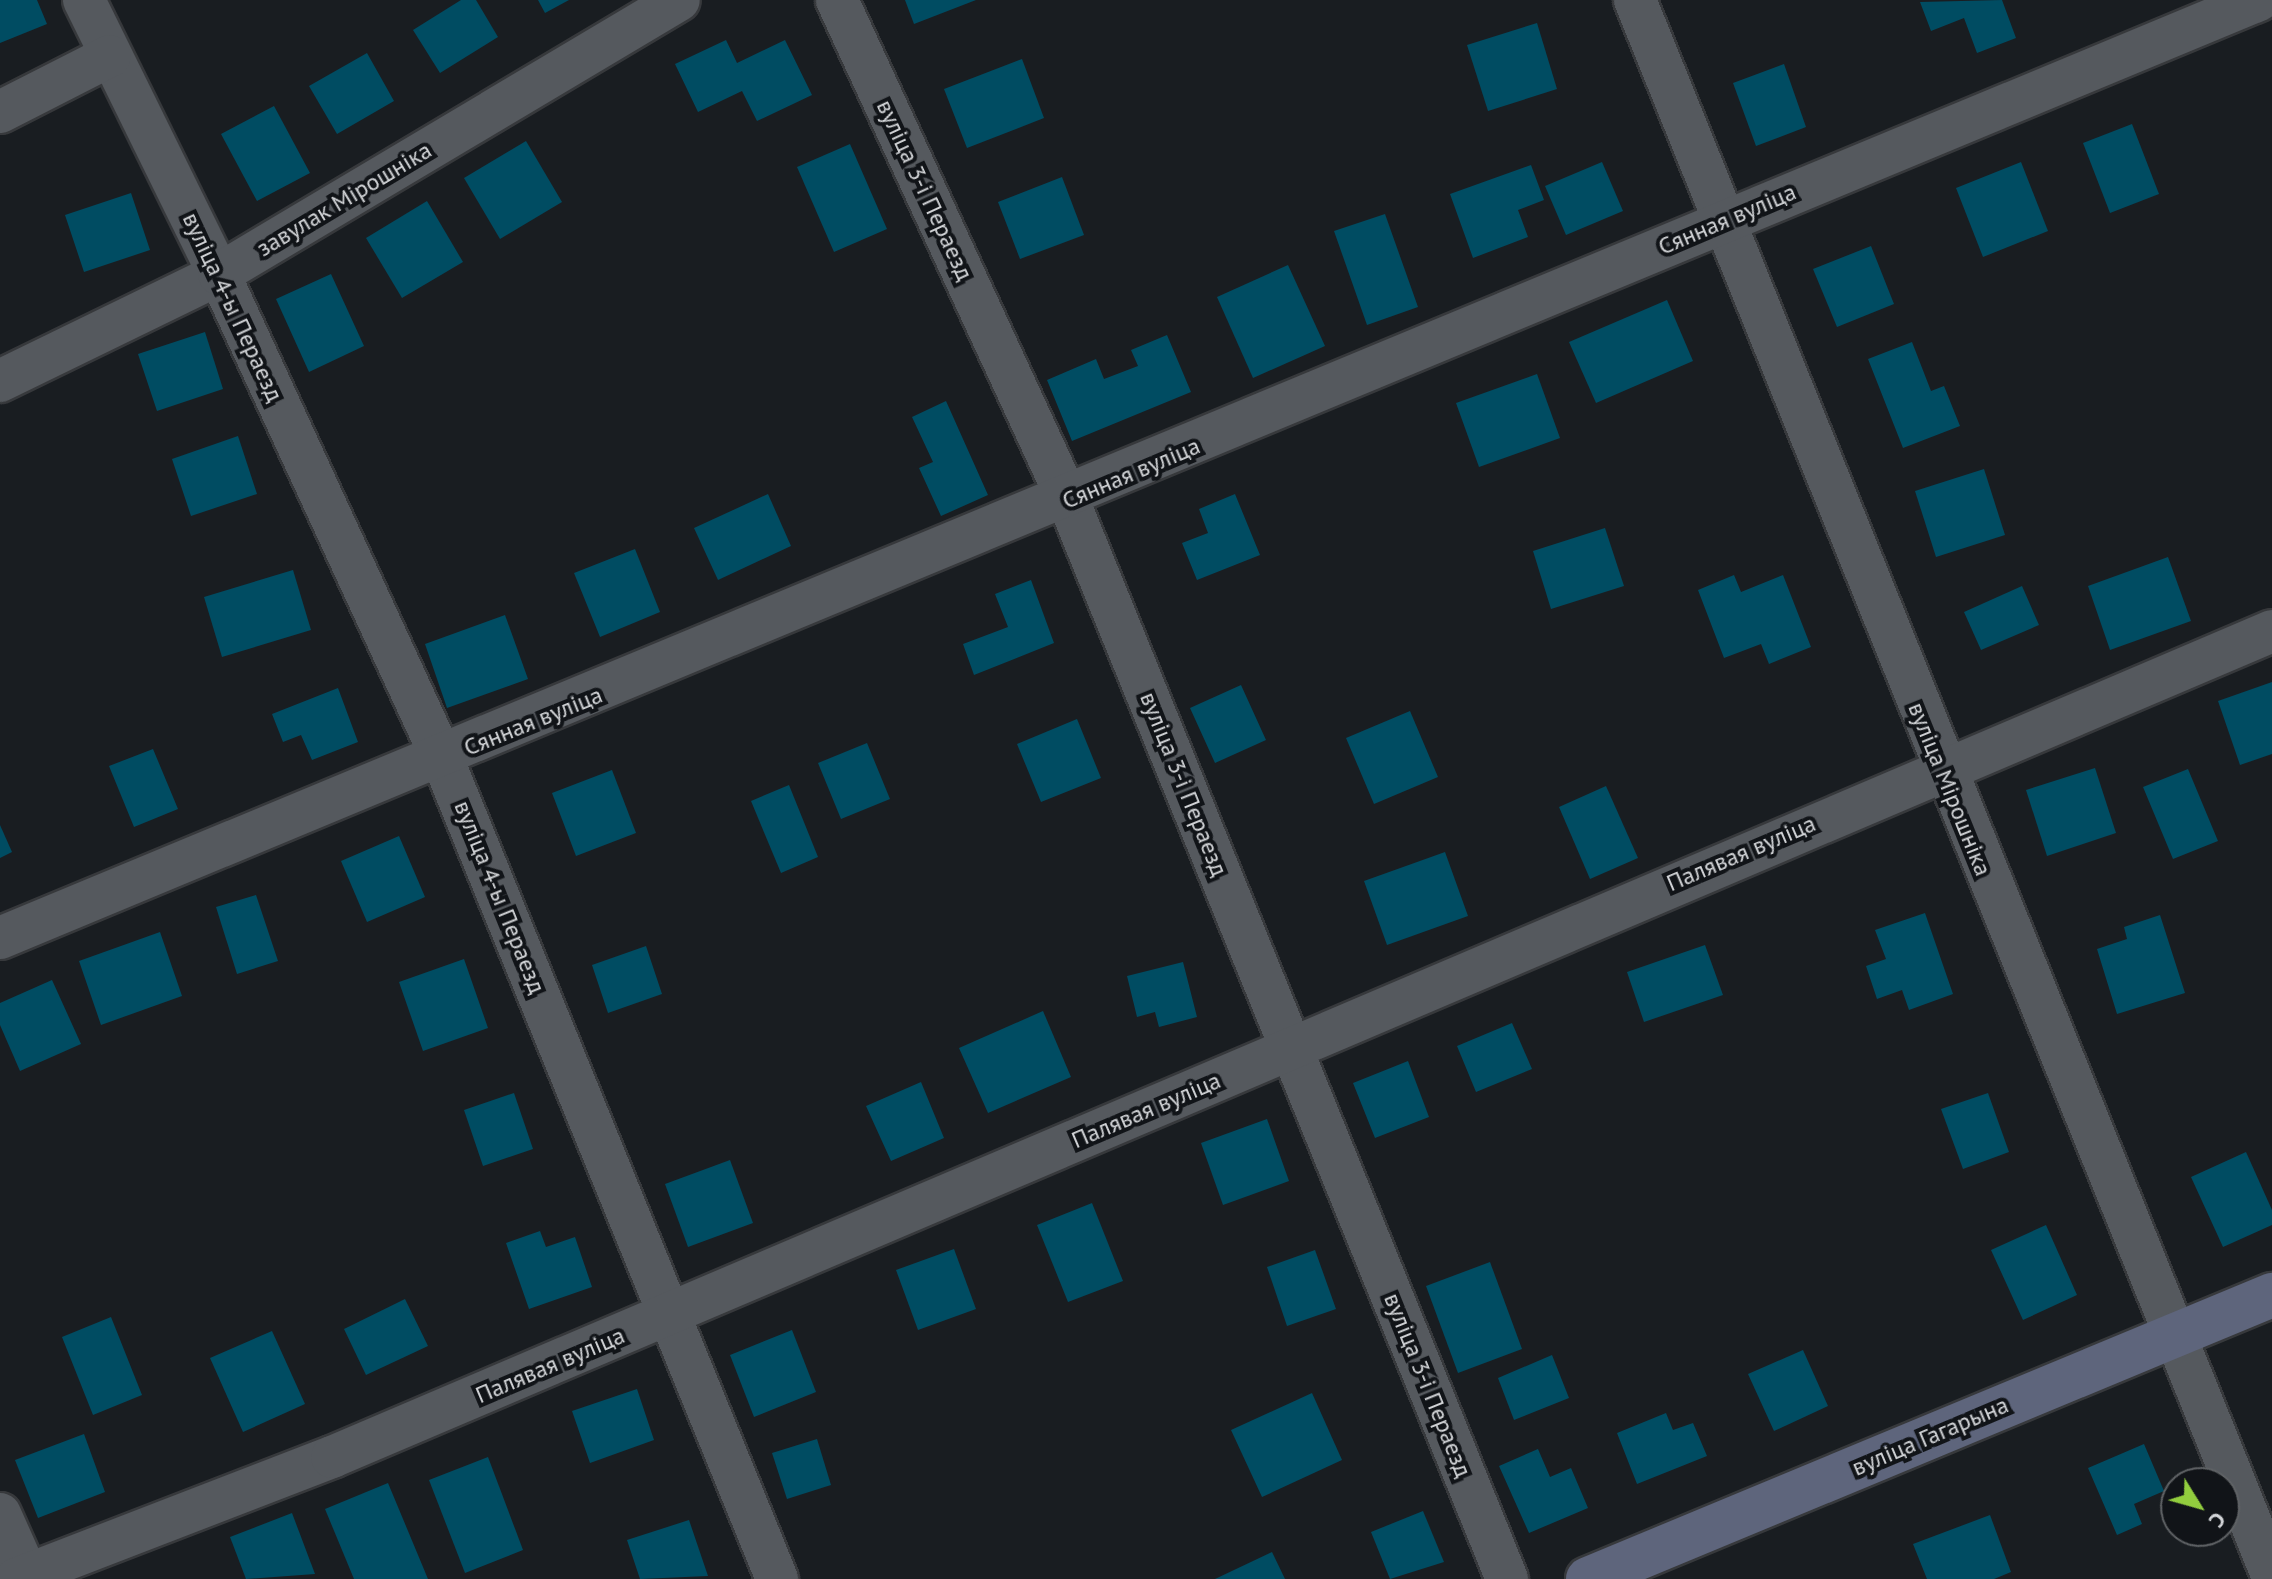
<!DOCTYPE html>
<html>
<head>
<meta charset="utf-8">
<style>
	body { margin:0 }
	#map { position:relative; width:2272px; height:1579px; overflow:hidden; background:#191d21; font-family:"PT Sans",sans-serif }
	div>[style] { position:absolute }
	.building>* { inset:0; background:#004c62 }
	.roads { filter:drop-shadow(2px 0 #37393c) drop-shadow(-2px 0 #37393c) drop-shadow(0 2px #37393c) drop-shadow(0 -2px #37393c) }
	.minor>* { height:42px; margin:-21px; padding:0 21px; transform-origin:21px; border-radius:21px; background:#55595e }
	.secondary>* { height:44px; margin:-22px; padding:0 22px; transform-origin:22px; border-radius:22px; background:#5e657c }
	span { translate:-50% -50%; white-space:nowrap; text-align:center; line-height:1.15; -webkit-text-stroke:8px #111418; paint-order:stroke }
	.street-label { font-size:24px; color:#d4d6d9 }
	.north { position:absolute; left:2160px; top:1467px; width:80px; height:80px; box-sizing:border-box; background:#111418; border:2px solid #5f6265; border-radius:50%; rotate:127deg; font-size:22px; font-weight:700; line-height:32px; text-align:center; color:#d4d6d9 }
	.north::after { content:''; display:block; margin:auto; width:28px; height:36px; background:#92cd3e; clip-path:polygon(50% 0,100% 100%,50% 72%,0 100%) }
</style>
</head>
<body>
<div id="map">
	<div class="building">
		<div style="clip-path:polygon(0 0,37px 0,47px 24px,0 43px)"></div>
		<div style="clip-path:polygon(461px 0,476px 0,498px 37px,440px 73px,413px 30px)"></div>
		<div style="clip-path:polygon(538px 0,569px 0,545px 13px)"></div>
		<div style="clip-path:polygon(905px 0,976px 0,914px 24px)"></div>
		<div style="clip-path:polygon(2002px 0,2016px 38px,1977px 53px,1964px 18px,1931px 31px,1920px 2px)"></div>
		<div style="clip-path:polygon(1537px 23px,1557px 89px,1488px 111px,1467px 45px)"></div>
		<div style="clip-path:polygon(726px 40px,737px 63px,785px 40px,812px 95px,757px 121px,742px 91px,698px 112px,675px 64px)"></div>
		<div style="clip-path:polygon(367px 53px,394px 101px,337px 134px,309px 86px)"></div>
		<div style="clip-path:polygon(1022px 59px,1044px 118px,967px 148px,944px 89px)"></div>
		<div style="clip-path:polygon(1784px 64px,1806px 127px,1756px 146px,1733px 83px)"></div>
		<div style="clip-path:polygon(274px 106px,310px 173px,257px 201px,221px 134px)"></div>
		<div style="clip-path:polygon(2132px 124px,2159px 194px,2110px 213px,2083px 143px)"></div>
		<div style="clip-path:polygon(526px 141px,562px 202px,500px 239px,464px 178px)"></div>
		<div style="clip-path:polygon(850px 144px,887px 229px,834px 252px,797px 167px)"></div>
		<div style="clip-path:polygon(1602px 162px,1623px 211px,1566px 235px,1545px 186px)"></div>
		<div style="clip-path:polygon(2021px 162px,2048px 231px,1983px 257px,1956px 188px)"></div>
		<div style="clip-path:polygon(1531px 165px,1544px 200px,1518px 210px,1528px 237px,1473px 258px,1450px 194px)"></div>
		<div style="clip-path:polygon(1062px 177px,1084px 235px,1020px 259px,998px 202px)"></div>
		<div style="clip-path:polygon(131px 193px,150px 250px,84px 272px,65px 215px)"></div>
		<div style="clip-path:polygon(427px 201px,463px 262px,402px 298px,366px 238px)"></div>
		<div style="clip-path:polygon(1385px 214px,1418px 307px,1367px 325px,1334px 231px)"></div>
		<div style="clip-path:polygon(1871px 246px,1894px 304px,1837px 327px,1813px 269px)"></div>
		<div style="clip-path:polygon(1288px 265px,1325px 346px,1253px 378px,1217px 297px)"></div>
		<div style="clip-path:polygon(331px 274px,364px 346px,309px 372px,276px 299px)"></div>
		<div style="clip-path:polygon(1667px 300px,1693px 361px,1596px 403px,1569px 342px)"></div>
		<div style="clip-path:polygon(205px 332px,223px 389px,157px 411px,138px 354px)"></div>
		<div style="clip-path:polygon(1167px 335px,1191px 392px,1072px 441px,1047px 380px,1096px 359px,1104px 379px,1138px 366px,1131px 350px)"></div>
		<div style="clip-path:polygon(1912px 342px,1931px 391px,1944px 386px,1960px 426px,1903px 448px,1868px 359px)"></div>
		<div style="clip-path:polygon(1537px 374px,1560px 438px,1479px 467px,1456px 403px)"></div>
		<div style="clip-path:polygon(946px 401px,988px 495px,941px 516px,919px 468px,933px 462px,912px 417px)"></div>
		<div style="clip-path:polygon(238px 436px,257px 494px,191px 516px,172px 459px)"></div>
		<div style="clip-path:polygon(1984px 469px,2005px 535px,1936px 557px,1915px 491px)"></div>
		<div style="clip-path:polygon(768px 494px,791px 546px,718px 580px,694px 528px)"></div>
		<div style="clip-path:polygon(1235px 494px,1260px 555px,1197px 580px,1182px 543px,1208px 533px,1199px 509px)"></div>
		<div style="clip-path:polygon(1605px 528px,1624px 586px,1551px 609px,1533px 551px)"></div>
		<div style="clip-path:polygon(635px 549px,660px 612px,600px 637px,574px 573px)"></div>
		<div style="clip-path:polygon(2168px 557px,2191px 621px,2110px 650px,2088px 586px)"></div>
		<div style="clip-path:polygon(293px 570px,311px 630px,222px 657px,204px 597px)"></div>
		<div style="clip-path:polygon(1734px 575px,1741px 592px,1783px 575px,1811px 647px,1769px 664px,1761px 644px,1724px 658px,1698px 590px)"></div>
		<div style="clip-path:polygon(1031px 580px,1054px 643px,974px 675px,963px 644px,1008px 627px,995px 594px)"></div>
		<div style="clip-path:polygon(2022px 586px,2039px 625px,1981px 650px,1964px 612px)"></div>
		<div style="clip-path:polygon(505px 615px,528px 679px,447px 708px,425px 644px)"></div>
		<div style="clip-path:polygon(2272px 682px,2272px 754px,2240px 765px,2218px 701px)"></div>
		<div style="clip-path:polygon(1241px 685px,1266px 740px,1215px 763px,1190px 708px)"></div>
		<div style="clip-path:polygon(338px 688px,358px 742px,312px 760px,301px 735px,283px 742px,272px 714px)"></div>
		<div style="clip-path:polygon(1410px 711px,1438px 777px,1374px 804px,1346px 738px)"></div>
		<div style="clip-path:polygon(1077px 719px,1101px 778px,1041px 802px,1017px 744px)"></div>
		<div style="clip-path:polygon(867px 743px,890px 799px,841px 819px,818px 763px)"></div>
		<div style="clip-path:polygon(153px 749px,178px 809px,134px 827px,109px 766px)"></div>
		<div style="clip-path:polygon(2095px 768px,2116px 833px,2047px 856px,2026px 790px)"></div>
		<div style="clip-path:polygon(2188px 769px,2218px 841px,2173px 859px,2143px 787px)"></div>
		<div style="clip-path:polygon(612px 770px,636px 833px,576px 856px,552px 793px)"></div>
		<div style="clip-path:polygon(789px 785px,818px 857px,781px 873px,751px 801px)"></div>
		<div style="clip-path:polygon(1606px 786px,1638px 858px,1590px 879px,1559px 807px)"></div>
		<div style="clip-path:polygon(0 825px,12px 852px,0 858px)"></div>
		<div style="clip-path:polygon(399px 836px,425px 897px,367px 922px,341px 861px)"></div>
		<div style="clip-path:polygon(1445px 852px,1468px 916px,1387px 945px,1364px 881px)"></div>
		<div style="clip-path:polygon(256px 895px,278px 961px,237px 974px,216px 907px)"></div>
		<div style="clip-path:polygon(1925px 913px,1953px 994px,1909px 1010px,1902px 990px,1877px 999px,1866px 966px,1886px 959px,1875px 930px)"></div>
		<div style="clip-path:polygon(2160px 915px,2185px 993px,2117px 1014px,2097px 949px,2127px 939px,2124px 927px)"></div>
		<div style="clip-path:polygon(160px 932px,182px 996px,101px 1025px,79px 961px)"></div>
		<div style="clip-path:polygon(1705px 945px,1723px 995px,1644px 1022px,1627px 972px)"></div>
		<div style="clip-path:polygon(646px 946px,662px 994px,608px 1013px,592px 965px)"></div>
		<div style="clip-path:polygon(464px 959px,488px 1028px,423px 1051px,399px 982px)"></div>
		<div style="clip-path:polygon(1183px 962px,1197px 1017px,1159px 1027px,1155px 1012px,1137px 1017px,1127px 976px)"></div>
		<div style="clip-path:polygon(52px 980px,81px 1044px,20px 1071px,0 1025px,0 1003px)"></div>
		<div style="clip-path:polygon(1043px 1011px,1071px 1077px,988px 1113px,959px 1048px)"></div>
		<div style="clip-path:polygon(1512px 1023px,1532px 1069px,1476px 1092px,1457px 1046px)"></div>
		<div style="clip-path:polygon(1408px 1061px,1429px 1117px,1375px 1138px,1353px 1083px)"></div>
		<div style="clip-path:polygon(921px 1082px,944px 1138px,891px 1161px,866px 1106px)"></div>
		<div style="clip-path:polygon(514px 1093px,533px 1149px,483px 1166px,464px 1110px)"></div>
		<div style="clip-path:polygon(1988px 1093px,2009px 1152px,1963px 1169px,1941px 1109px)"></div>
		<div style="clip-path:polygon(1267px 1119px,1289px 1181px,1223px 1205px,1201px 1143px)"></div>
		<div style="clip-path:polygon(2246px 1152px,2272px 1210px,2272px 1225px,2223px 1247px,2191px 1177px)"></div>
		<div style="clip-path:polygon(730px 1160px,753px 1223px,688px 1247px,665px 1184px)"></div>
		<div style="clip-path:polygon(1092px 1203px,1123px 1281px,1068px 1302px,1037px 1225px)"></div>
		<div style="clip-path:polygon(2046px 1225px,2077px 1295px,2023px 1320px,1991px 1250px)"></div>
		<div style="clip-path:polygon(540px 1231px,546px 1247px,575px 1237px,592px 1287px,529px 1309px,506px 1243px)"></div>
		<div style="clip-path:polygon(954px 1249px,976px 1309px,918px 1330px,896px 1270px)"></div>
		<div style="clip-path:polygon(1315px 1250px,1336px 1309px,1287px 1326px,1267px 1267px)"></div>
		<div style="clip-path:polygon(1490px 1262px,1522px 1349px,1458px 1373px,1426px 1286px)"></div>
		<div style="clip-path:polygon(405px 1299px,428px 1346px,366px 1375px,344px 1329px)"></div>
		<div style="clip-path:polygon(111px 1317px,142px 1395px,93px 1415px,62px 1337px)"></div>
		<div style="clip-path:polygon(792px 1330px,816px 1392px,754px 1417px,730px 1355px)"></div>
		<div style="clip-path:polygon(272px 1331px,305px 1404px,243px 1432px,210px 1358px)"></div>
		<div style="clip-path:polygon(1803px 1350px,1828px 1406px,1774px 1431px,1748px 1374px)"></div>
		<div style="clip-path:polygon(1552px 1355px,1569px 1398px,1514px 1420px,1498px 1378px)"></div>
		<div style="clip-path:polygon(637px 1389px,654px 1440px,590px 1463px,572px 1411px)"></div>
		<div style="clip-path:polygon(1312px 1393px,1342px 1460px,1262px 1497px,1231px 1430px)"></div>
		<div style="clip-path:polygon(1666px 1413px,1673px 1430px,1693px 1423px,1707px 1456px,1637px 1484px,1617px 1433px)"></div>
		<div style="clip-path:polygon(84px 1434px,105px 1492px,38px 1518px,15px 1460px)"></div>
		<div style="clip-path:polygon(817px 1439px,831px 1485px,787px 1499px,772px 1453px)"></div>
		<div style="clip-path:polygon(2144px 1444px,2164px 1491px,2134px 1504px,2142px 1524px,2117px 1535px,2088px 1468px)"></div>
		<div style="clip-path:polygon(1538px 1449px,1550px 1477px,1571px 1468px,1588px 1508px,1529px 1533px,1499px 1466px)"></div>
		<div style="clip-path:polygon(488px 1457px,523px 1550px,465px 1573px,429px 1480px)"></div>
		<div style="clip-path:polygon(388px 1483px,428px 1579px,354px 1579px,325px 1509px)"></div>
		<div style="clip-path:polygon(1423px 1511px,1444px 1562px,1390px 1579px,1371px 1532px)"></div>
		<div style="clip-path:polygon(292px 1513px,315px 1574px,246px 1579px,230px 1537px)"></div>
		<div style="clip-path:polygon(1990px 1515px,2011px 1572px,1994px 1579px,1927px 1579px,1913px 1544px)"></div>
		<div style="clip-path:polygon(689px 1520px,708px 1576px,640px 1579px,627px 1540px)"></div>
		<div style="clip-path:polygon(1272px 1552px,1285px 1579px,1215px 1579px)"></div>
	</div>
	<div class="roads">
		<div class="minor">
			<div style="left:84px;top:0;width:305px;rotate:63.8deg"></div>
			<div style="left:219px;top:274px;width:533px;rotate:65.26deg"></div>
			<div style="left:442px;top:758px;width:887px;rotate:67.8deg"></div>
			<div style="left:837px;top:0;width:551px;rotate:65.2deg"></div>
			<div style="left:1068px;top:500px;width:1165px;rotate:67.86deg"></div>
			<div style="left:1635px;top:0;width:1699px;rotate:67.98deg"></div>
			<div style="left:0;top:112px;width:123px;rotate:-27deg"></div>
			<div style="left:0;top:381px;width:244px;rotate:-26deg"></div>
			<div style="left:219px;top:274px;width:535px;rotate:-30.78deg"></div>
			<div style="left:0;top:938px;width:2446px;rotate:-22.55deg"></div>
			<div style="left:0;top:1514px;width:71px;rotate:66deg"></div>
			<div style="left:16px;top:1579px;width:339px;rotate:-21.1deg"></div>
			<div style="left:332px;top:1457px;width:2109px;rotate:-23.06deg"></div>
		</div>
		<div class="secondary">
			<div style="left:1588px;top:1579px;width:741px;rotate:-22.55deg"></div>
		</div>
	</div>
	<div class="street-label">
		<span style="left:925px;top:190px;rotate:65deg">вуліца 3-і Пераезд</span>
		<span style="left:344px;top:199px;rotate:-31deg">завулак Мірошніка</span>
		<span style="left:1727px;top:219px;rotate:-23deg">Сянная вуліца</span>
		<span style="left:233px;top:307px;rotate:65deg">вуліца 4-ы Пераезд</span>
		<span style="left:1131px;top:473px;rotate:-23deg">Сянная вуліца</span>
		<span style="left:533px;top:721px;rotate:-22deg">Сянная вуліца</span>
		<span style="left:1184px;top:784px;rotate:68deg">вуліца 3-і Пераезд</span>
		<span style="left:1950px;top:789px;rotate:68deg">вуліца Мірошніка</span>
		<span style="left:1741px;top:853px;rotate:-23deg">Палявая вуліца</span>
		<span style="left:500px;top:897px;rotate:68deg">вуліца 4-ы Пераезд</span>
		<span style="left:1146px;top:1110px;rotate:-23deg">Палявая вуліца</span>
		<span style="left:550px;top:1365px;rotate:-23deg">Палявая вуліца</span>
		<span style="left:1428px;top:1385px;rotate:68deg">вуліца 3-і Пераезд</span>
		<span style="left:1930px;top:1436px;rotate:-23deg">вуліца Гагарына</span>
	</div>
	<div class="north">С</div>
</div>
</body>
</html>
